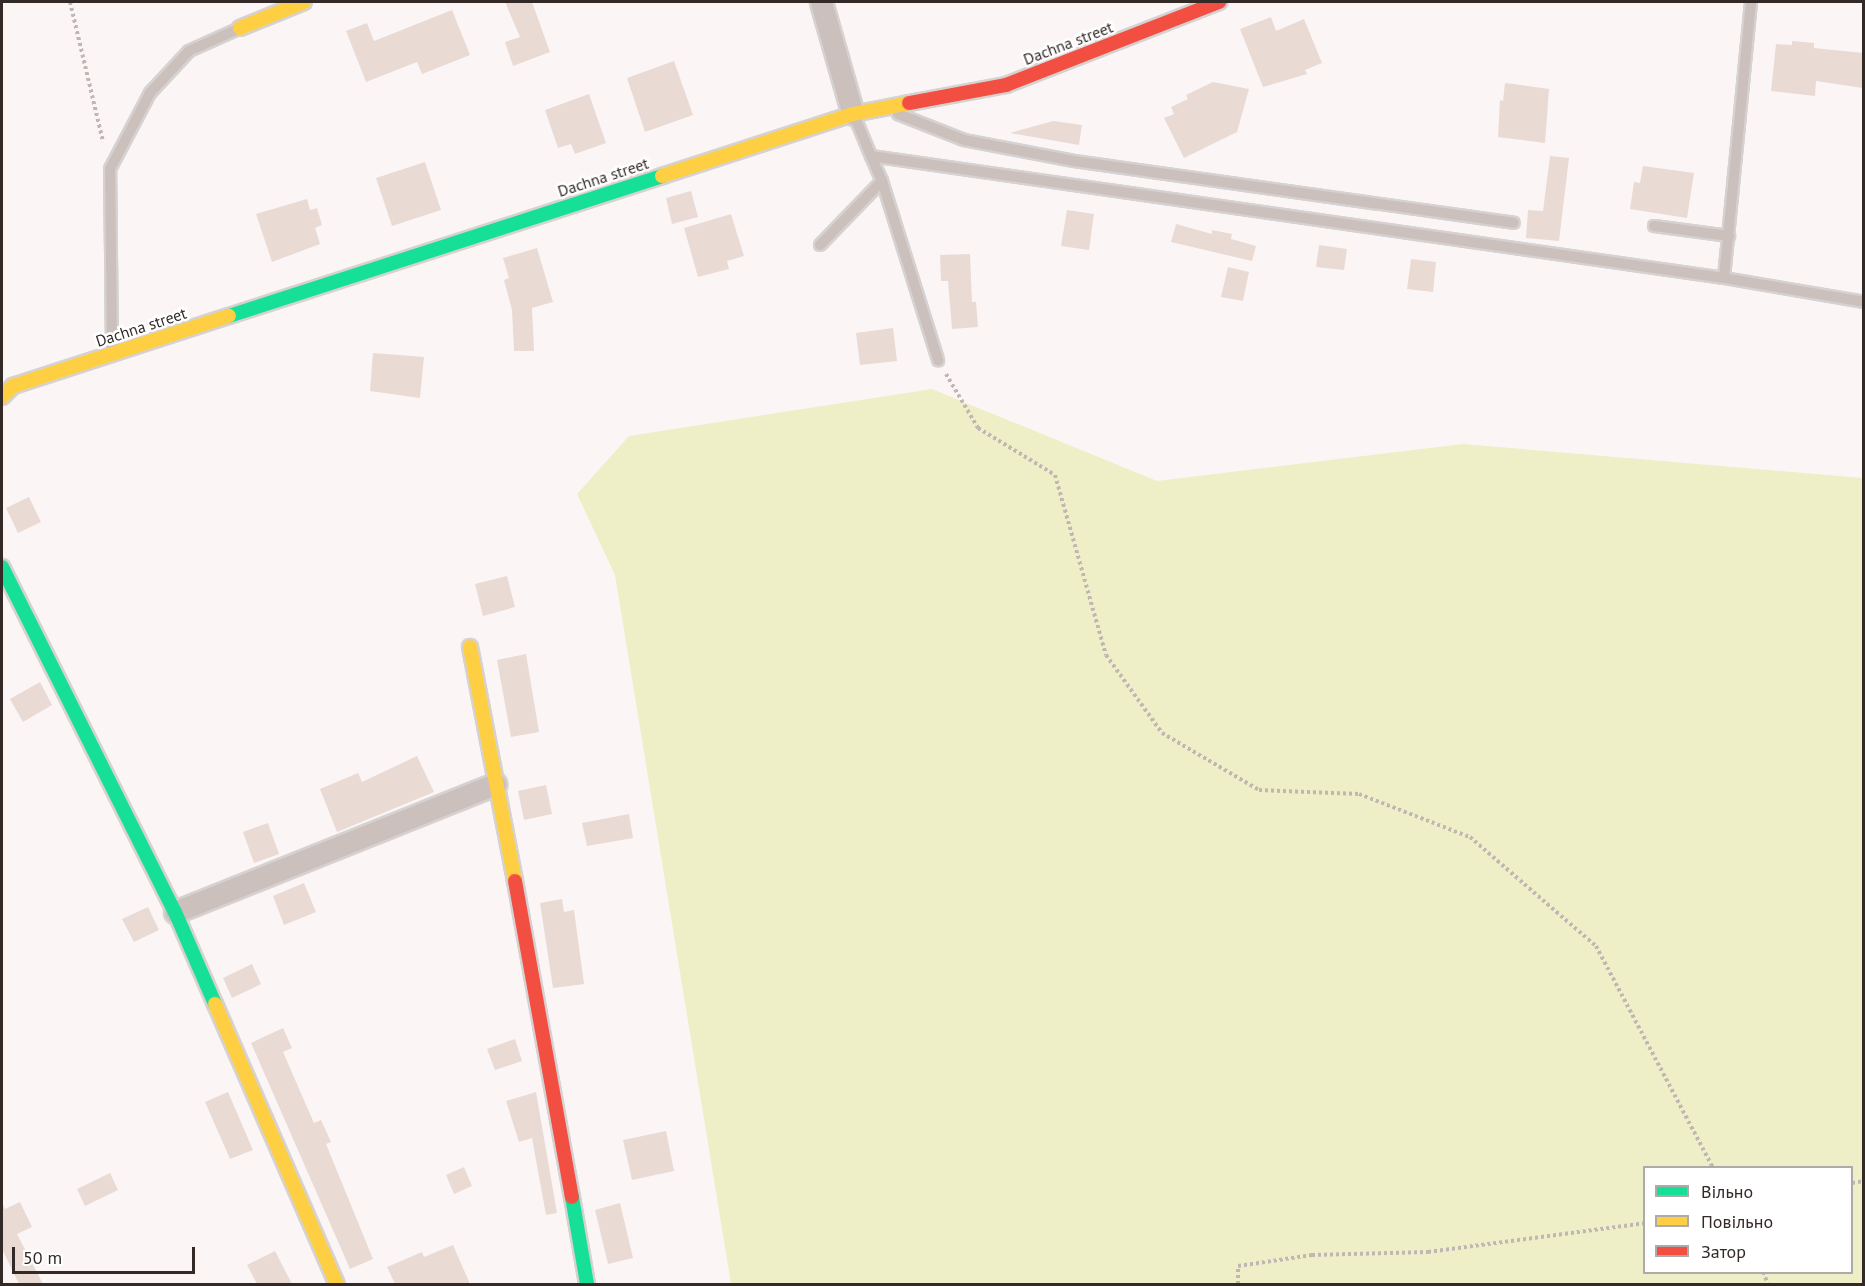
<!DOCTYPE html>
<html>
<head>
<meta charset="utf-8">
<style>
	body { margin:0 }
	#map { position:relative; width:1865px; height:1286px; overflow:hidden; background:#fbf6f5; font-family:"PT Sans",sans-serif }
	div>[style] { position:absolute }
	.green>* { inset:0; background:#eeefc6 }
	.building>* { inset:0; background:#e9dad4 }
	.path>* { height:4px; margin-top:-2px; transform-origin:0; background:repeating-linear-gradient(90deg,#bfb7b4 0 3px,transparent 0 6px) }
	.roads { filter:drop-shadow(2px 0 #d6d2d1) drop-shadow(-2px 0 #d6d2d1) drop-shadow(0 2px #d6d2d1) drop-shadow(0 -2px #d6d2d1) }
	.lane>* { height:10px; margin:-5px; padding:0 5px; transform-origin:5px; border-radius:5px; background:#cbc0bb }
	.street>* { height:21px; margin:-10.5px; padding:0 10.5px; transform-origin:10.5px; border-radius:10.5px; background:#cbc0bb }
	.fast>* { height:14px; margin:-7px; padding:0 7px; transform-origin:7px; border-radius:7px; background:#16e098 }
	.slow>* { height:14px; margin:-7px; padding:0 7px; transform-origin:7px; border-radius:7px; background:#ffcf43 }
	.jam>* { height:14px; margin:-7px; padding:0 7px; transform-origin:7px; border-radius:7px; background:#f24e42 }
	span { translate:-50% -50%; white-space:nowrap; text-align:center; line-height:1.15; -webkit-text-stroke:5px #fff; paint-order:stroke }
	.street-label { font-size:16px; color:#332a27 }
	.frame { position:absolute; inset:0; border:3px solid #332a27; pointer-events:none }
	.legend { position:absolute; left:1643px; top:1166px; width:210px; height:108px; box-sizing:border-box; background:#fff; border:2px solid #adaaa9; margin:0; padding:8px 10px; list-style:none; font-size:18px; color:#332a27 }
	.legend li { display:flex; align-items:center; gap:12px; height:30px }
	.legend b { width:30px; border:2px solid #adaaa9 }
	.scale { position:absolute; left:12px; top:1247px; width:183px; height:27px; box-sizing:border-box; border:3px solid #332a27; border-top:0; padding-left:8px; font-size:18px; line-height:21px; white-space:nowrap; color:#332a27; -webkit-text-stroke:4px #fff; paint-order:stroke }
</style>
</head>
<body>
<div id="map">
	<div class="green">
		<div style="clip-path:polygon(evenodd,932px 389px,1157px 481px,1463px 444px,1863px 478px,1863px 1284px,731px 1284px,615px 575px,577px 494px,629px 436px,932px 389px,1644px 1168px,1852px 1168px,1852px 1272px,1644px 1272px,1644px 1168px)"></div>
	</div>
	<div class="building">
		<div style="clip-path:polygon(505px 2px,532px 2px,550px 52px,513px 66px,505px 42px,520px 37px)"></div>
		<div style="clip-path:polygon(452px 10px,470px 55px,422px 74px,417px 62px,366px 82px,346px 31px,367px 23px,374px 41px)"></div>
		<div style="clip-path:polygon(1271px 17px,1276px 31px,1304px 19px,1322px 63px,1305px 70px,1307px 74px,1263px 87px,1240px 29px)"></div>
		<div style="clip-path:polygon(1792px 41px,1814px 43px,1814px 48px,1863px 53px,1863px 88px,1816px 81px,1815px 96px,1771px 91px,1776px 44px,1792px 45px)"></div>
		<div style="clip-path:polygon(674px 61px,693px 115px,645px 132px,627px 78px)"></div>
		<div style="clip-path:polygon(1213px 82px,1249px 89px,1237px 132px,1184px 158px,1164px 118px,1174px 114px,1171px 107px,1188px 99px,1186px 95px)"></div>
		<div style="clip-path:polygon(1505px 83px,1549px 89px,1545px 143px,1498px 137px,1500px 100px,1503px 101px)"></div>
		<div style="clip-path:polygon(589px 94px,606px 143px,575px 154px,571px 144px,558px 148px,545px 110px)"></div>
		<div style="clip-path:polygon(1053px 121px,1082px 125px,1079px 145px,1010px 133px)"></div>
		<div style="clip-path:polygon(1550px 156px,1569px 158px,1559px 241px,1526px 238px,1528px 210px,1543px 211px)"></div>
		<div style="clip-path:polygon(425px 162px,441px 210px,392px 226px,376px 178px)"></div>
		<div style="clip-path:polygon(1643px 166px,1694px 173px,1687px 218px,1630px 209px,1634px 182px,1640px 183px)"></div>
		<div style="clip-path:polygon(691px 191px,698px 217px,672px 224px,666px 198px)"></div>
		<div style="clip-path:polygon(307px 199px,310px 210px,317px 208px,322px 225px,315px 228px,320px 244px,272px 262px,256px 214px)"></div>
		<div style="clip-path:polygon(1067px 210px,1094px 214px,1089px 250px,1061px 246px)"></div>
		<div style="clip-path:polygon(731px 214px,744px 256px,727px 261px,729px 269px,698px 277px,684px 228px)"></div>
		<div style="clip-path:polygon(1176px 224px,1212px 234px,1212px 230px,1232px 234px,1231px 239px,1256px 246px,1252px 261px,1171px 242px)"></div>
		<div style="clip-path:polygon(1319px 245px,1347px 249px,1344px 270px,1316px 267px)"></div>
		<div style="clip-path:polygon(537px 248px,553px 302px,532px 308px,534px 351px,514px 351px,512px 310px,504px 280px,509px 278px,503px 258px)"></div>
		<div style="clip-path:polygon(970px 254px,972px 302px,976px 302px,978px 327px,952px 329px,948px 281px,941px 281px,940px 255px)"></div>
		<div style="clip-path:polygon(1411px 259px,1436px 262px,1433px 292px,1407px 289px)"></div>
		<div style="clip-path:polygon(1228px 267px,1249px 272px,1243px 301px,1221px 297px)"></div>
		<div style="clip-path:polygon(893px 328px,897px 361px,860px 365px,856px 333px)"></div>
		<div style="clip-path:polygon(373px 353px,424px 357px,420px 398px,370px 391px)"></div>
		<div style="clip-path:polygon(29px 497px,41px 522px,18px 533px,6px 508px)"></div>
		<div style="clip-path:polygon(507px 576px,515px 607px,483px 616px,475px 584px)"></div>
		<div style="clip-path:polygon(526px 654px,539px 732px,511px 737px,497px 660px)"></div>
		<div style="clip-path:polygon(40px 682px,52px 705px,23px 722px,10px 699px)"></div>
		<div style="clip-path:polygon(417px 756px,434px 792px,337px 832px,320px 789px,358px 773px,362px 782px)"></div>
		<div style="clip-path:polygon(546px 785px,552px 814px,524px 820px,518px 791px)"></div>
		<div style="clip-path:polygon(629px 814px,633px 838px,587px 846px,582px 823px)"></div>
		<div style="clip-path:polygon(268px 823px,279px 854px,254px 863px,243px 832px)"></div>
		<div style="clip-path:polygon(304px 883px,316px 912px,284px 925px,273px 896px)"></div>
		<div style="clip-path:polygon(562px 899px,564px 912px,574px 910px,584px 984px,553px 988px,540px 903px)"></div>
		<div style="clip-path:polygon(148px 907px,159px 930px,134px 942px,122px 919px)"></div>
		<div style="clip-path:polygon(252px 964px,261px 984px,232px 998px,223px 978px)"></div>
		<div style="clip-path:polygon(283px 1028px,292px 1048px,283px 1052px,314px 1123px,321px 1120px,331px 1142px,326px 1144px,373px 1259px,350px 1269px,251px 1043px)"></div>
		<div style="clip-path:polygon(515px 1039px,522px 1061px,495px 1070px,487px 1049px)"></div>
		<div style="clip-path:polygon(228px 1092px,253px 1150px,230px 1159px,205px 1102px)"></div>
		<div style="clip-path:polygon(536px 1092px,557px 1213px,546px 1215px,532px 1138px,519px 1142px,506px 1101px)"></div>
		<div style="clip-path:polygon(666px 1131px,674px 1171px,632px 1180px,623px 1140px)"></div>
		<div style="clip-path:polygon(464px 1167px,472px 1186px,454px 1194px,446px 1175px)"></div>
		<div style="clip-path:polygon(110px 1173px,118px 1190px,85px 1206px,77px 1189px)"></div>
		<div style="clip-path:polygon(2px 1202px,5px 1209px,20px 1202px,32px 1227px,17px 1234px,43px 1284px,19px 1284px,2px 1249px)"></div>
		<div style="clip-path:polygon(620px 1203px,633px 1258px,608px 1264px,595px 1210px)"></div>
		<div style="clip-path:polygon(453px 1245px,470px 1284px,395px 1284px,387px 1267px,422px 1252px,424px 1257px)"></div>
		<div style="clip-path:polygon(275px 1251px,292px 1284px,257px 1284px,247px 1265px)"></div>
	</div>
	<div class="path">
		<div style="left:70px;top:2px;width:144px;rotate:76.7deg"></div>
		<div style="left:946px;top:374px;width:63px;rotate:59.3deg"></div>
		<div style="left:978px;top:428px;width:90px;rotate:31.4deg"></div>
		<div style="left:1055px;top:475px;width:187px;rotate:74.2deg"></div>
		<div style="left:1106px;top:655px;width:96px;rotate:54.3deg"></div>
		<div style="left:1162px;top:733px;width:113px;rotate:30.4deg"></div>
		<div style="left:1259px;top:790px;width:100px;rotate:2.3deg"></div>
		<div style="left:1359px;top:794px;width:119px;rotate:21.2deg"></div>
		<div style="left:1470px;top:837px;width:167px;rotate:40.9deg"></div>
		<div style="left:1596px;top:946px;width:251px;rotate:62.2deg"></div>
		<div style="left:1852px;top:1183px;width:12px;rotate:-9deg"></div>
		<div style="left:1763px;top:1272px;width:13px;rotate:67deg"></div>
		<div style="left:1238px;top:1284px;width:18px;rotate:-90deg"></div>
		<div style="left:1238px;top:1266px;width:75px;rotate:-8.5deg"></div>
		<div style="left:1312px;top:1255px;width:116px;rotate:-1.5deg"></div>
		<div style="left:1428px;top:1252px;width:218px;rotate:-7.6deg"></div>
	</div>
	<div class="roads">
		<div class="lane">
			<div style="left:1751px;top:2px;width:277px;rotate:95.6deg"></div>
			<div style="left:1724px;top:278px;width:142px;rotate:9.7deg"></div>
			<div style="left:898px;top:114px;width:71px;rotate:21.5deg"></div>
			<div style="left:964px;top:140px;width:112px;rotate:10.8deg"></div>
			<div style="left:1074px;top:161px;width:444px;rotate:8deg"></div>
			<div style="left:854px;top:115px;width:44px;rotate:67.5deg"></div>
			<div style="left:871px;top:156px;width:862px;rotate:8.14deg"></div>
			<div style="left:882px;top:181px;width:188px;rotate:72.6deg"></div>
			<div style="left:1654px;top:226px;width:76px;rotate:7.6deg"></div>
			<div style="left:820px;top:245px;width:89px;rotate:-45.9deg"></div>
			<div style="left:882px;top:181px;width:27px;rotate:-114deg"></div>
			<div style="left:112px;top:350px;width:181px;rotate:-90.6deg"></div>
			<div style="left:110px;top:169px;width:86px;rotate:-62.2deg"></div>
			<div style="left:150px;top:93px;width:57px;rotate:-47.1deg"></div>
			<div style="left:189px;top:51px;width:54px;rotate:-24.2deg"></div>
		</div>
		<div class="street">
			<div style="left:821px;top:2px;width:116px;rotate:74.1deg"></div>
			<div style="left:175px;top:912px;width:345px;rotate:-21.8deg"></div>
		</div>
		<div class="fast">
			<div style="left:229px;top:316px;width:455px;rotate:-17.9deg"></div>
			<div style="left:2px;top:567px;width:386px;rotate:63.4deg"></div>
			<div style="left:175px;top:912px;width:100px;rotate:66.5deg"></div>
			<div style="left:572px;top:1197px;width:88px;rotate:80.2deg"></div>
		</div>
		<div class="slow">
			<div style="left:240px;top:28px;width:69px;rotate:-22.1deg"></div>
			<div style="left:662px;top:176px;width:201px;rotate:-18deg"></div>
			<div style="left:853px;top:114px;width:57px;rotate:-11.1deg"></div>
			<div style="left:2px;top:397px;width:16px;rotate:-45deg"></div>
			<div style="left:13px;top:386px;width:227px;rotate:-18deg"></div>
			<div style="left:470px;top:647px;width:238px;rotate:79.1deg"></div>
			<div style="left:215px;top:1004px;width:305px;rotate:66.5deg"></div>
		</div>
		<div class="jam">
			<div style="left:909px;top:103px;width:99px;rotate:-10.5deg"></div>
			<div style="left:1006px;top:85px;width:229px;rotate:-21.3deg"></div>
			<div style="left:515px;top:881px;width:321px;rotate:79.8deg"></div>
		</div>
	</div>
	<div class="street-label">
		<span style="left:1068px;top:43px;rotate:-21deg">Dachna street</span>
		<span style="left:603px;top:177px;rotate:-18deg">Dachna street</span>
		<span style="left:141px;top:327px;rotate:-18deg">Dachna street</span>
	</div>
	<div class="frame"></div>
	<ul class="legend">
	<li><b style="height:8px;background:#16e098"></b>Вільно</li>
	<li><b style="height:8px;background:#ffcf43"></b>Повільно</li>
	<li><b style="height:8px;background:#f24e42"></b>Затор</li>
	</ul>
	<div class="scale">50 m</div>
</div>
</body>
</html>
